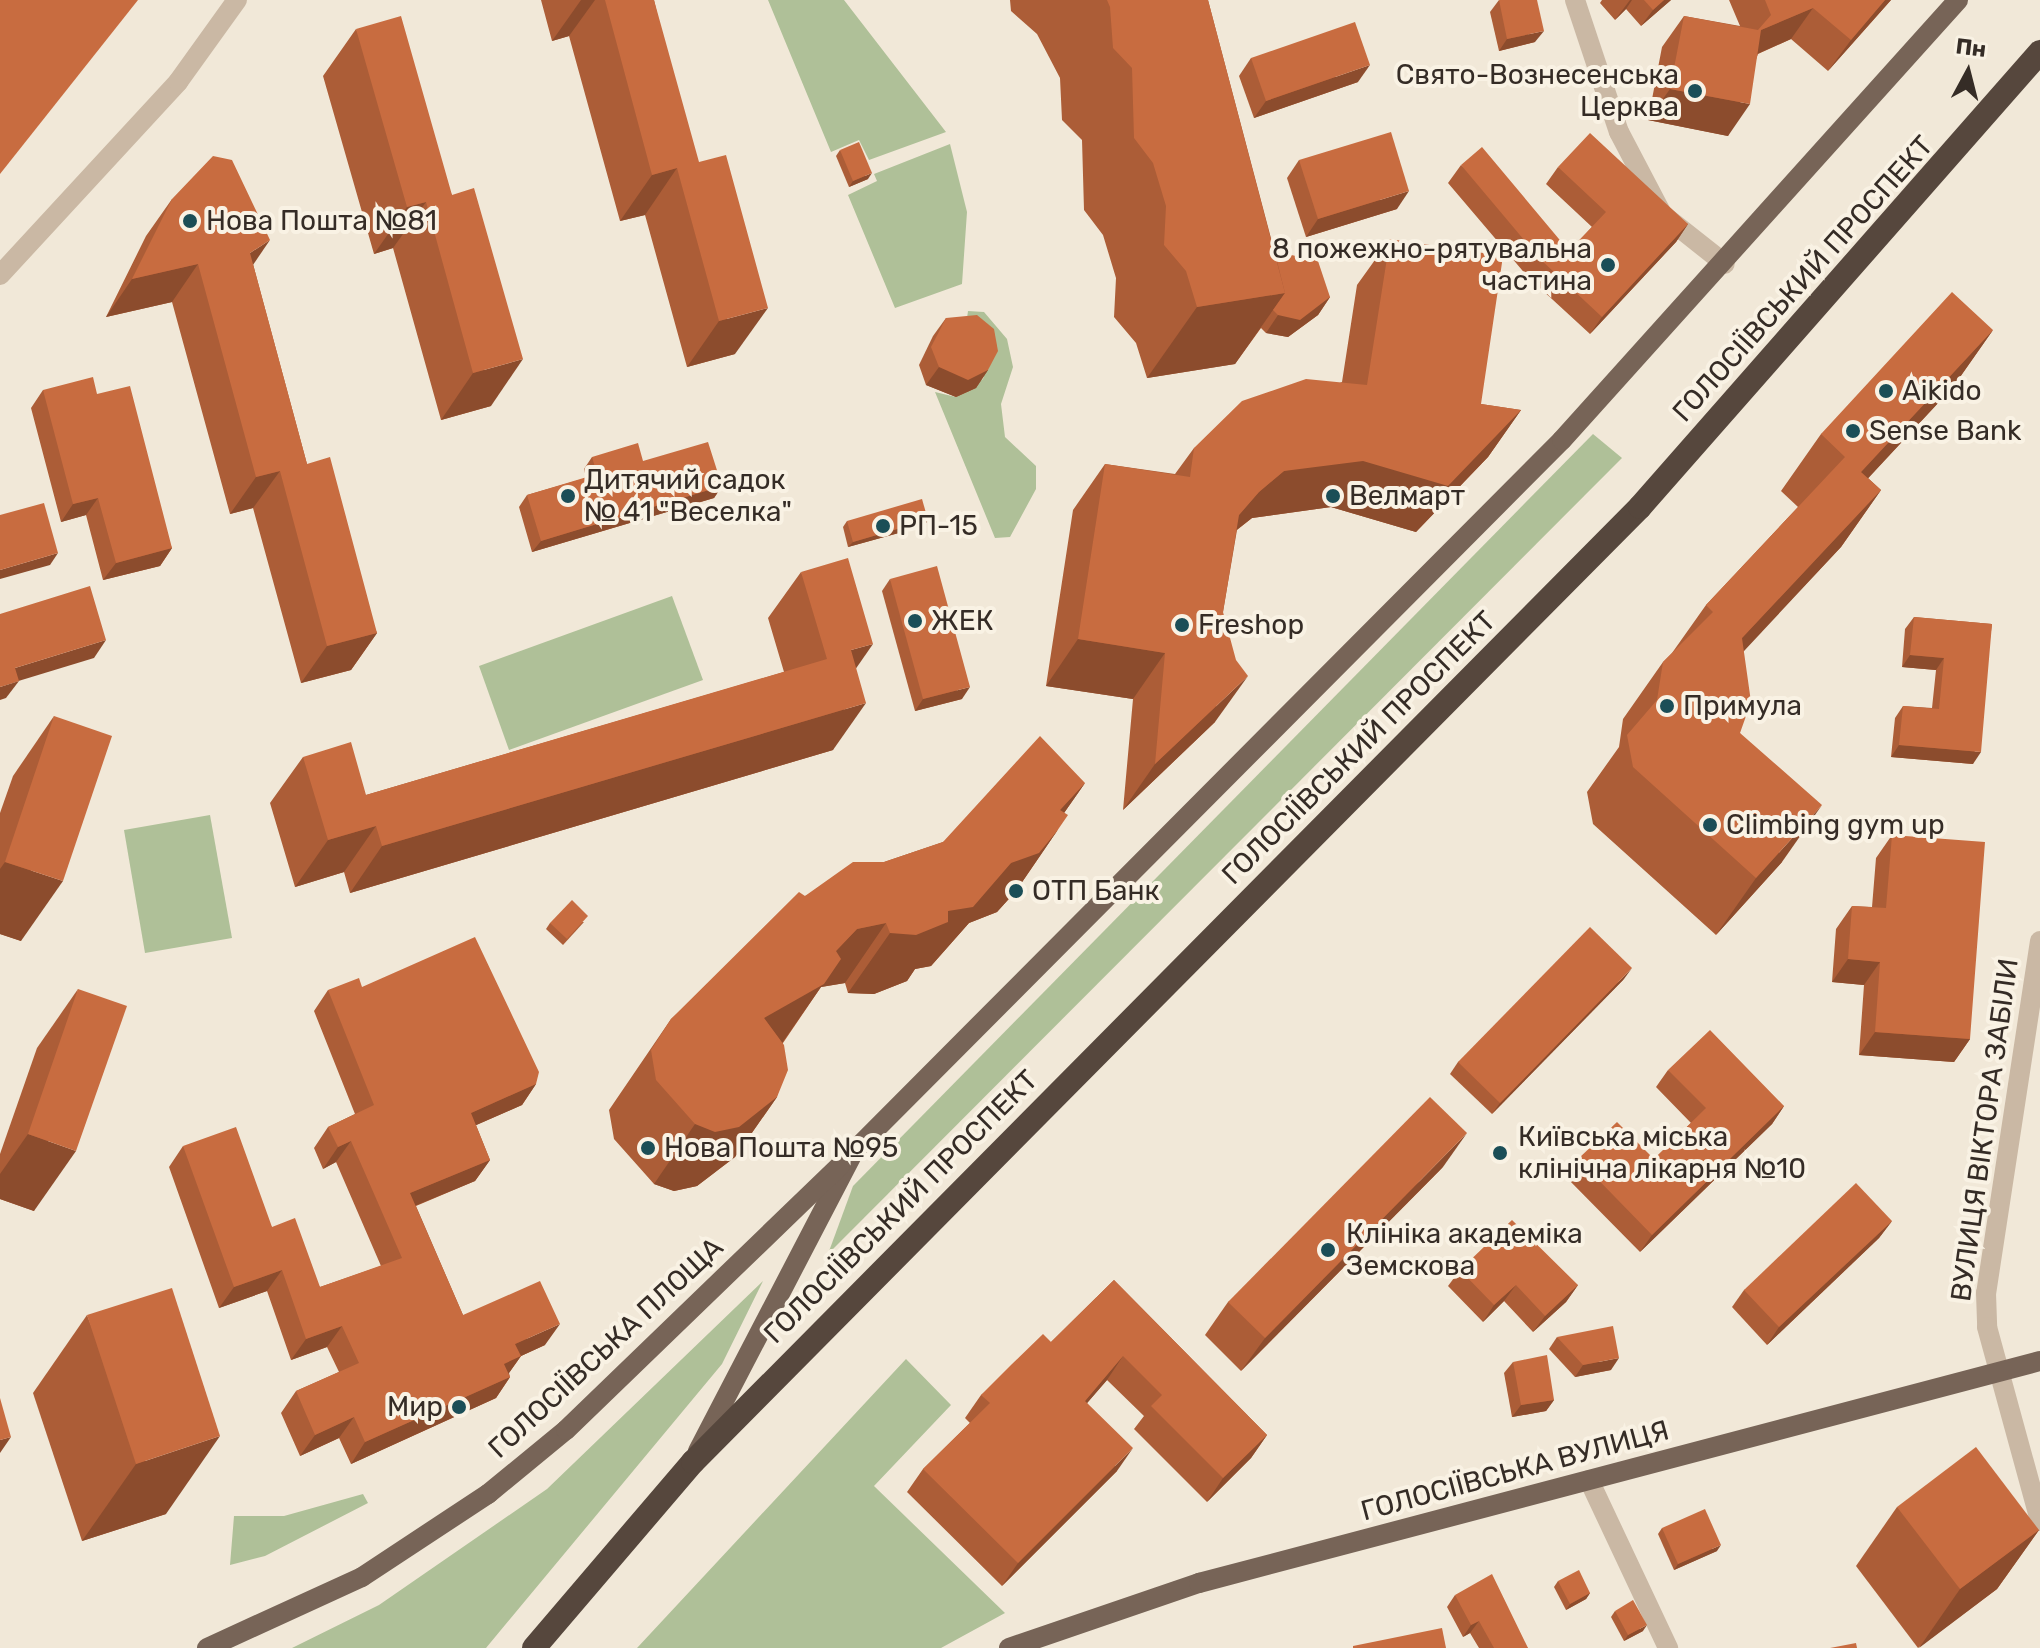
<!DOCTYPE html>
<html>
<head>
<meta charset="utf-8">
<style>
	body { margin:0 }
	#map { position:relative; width:2040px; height:1648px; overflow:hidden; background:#f1e8d8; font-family:Rubik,sans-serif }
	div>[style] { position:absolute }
	.green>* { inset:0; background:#afc098 }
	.minor>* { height:20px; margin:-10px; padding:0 10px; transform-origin:10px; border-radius:10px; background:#cab8a4 }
	.major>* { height:20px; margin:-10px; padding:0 10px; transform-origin:10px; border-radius:10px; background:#776457 }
	.highway>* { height:24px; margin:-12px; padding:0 12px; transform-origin:12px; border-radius:12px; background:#56473d }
	.wall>* { inset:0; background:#ac5d37 }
	.shaded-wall>* { inset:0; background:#8c4c2d }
	.building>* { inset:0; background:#c86c40 }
	.dots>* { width:22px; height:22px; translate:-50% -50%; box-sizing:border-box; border:4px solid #f9f2e4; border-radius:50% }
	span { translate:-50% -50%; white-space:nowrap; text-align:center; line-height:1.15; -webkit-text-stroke:8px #f9f2e4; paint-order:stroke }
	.poi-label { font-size:28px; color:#352c26 }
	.right { translate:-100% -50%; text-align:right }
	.left { translate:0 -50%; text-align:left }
	.street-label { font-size:28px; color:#352c26 }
	.north { position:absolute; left:1928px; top:32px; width:80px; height:80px; -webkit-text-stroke:6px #f9f2e4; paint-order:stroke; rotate:7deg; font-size:22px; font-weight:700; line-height:32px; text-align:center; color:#352c26 }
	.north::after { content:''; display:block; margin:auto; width:28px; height:36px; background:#352c26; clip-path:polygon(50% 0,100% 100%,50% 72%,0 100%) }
</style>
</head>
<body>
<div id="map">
	<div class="green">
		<div style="clip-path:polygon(768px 0,844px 0,946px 132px,869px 160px,859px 140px,831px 152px)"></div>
		<div style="clip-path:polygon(950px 144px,967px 212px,962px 284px,895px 308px,848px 195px,877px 181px,874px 174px)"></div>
		<div style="clip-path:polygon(968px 311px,984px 312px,1007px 339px,1013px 367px,1001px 404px,1005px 437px,1036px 466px,1036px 489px,1010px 537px,995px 538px,935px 392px,956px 397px,983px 379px,986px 368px,965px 332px)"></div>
		<div style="clip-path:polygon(1593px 434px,1622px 458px,828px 1254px,853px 1186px)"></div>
		<div style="clip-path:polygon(672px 596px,703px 680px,509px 750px,479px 666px)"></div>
		<div style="clip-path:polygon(210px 815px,232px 938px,145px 953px,124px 830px)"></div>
		<div style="clip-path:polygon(763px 1281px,722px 1364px,486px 1648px,292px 1648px,379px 1605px,547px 1489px)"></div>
		<div style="clip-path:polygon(906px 1359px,951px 1405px,874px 1486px,1005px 1613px,941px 1648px,637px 1648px)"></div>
		<div style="clip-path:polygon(363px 1494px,368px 1503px,265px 1556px,230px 1565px,234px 1516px,284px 1516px)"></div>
	</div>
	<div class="minor">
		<div style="left:1575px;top:0;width:139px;rotate:71.6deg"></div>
		<div style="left:1619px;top:132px;width:93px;rotate:62.3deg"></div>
		<div style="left:1662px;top:214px;width:80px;rotate:38.4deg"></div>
		<div style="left:0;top:275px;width:263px;rotate:-47.3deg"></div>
		<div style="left:178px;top:82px;width:101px;rotate:-54.3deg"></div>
		<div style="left:2040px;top:941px;width:356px;rotate:98.7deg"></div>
		<div style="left:1986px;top:1293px;width:34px;rotate:88deg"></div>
		<div style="left:1987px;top:1327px;width:201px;rotate:74.7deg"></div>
		<div style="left:1589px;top:1480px;width:186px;rotate:64.8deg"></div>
	</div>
	<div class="major">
		<div style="left:698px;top:1451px;width:338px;rotate:-62.5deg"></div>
		<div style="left:854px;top:1151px;width:1003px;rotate:-45.12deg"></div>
		<div style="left:1562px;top:440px;width:592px;rotate:-48.01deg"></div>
		<div style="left:207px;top:1648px;width:170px;rotate:-24.6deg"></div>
		<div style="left:362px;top:1577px;width:151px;rotate:-33.4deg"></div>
		<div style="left:488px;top:1494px;width:101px;rotate:-39.4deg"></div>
		<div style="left:566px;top:1430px;width:381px;rotate:-44deg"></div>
		<div style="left:1009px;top:1648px;width:201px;rotate:-18.9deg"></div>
		<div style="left:1199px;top:1583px;width:870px;rotate:-14.79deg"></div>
	</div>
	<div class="highway">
		<div style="left:534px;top:1648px;width:245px;rotate:-49.5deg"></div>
		<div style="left:693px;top:1462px;width:1345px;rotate:-45.24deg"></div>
		<div style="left:1640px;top:507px;width:606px;rotate:-48.68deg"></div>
	</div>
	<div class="wall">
		<div style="clip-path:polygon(541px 0,654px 0,735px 354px,687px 367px,645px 215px,620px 221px,569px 36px,552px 41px)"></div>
		<div style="clip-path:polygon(1010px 0,1208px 0,1277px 261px,1330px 297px,1318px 315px,1288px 337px,1266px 333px,1261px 328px,1235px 364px,1147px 378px,1136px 343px,1114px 317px,1116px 278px,1103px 235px,1084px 210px,1082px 140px,1062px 120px,1060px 78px,1037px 34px,1011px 11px)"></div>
		<div style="clip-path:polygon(1499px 0,1535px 42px,1499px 51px,1490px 12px)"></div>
		<div style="clip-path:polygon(1602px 0,1671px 0,1641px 26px,1626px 9px,1615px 20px,1600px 3px)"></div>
		<div style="clip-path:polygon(1729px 0,1891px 0,1828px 71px,1791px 39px,1758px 54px,1728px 136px,1648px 120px,1662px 47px,1684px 16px,1740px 26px)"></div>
		<div style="clip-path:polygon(356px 29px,452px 195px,491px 406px,441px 420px,393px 248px,374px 254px,323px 76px)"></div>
		<div style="clip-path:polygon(1251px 58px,1358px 82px,1254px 118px,1239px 76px)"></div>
		<div style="clip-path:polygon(840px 150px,868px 179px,849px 187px,836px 156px)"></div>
		<div style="clip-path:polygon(1299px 160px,1397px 209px,1306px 237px,1287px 178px)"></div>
		<div style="clip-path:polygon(1461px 165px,1569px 251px,1592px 227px,1546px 184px,1558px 167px,1688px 224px,1676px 242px,1590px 334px,1528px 277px,1448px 183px)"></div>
		<div style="clip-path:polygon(172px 199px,253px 264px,307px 464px,377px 633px,351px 670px,301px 683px,253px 508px,230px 514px,172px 302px,106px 317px,146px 236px)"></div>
		<div style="clip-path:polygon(1390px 239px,1481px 404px,1521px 410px,1488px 457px,1416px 532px,1331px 507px,1252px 518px,1237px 530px,1223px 612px,1215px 722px,1123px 810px,1133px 699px,1046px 686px,1073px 510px,1105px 464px,1175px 474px,1194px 448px,1342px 382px,1357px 285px)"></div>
		<div style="clip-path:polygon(946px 318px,988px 370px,976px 388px,956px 397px,926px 385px,919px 365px,933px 336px)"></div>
		<div style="clip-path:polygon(1993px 330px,1953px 387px,1868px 478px,1881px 490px,1841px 547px,1743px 651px,1740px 733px,1782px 862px,1716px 935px,1593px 824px,1587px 792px,1619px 747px,1623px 719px,1663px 662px,1672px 653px,1706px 605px,1798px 507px,1781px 491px,1821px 434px)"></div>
		<div style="clip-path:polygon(43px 390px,97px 394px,172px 548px,160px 566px,103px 580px,86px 515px,61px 522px,31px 408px)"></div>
		<div style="clip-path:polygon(592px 457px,643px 461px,722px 486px,714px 498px,532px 552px,519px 507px,527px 495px,586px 478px,584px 469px)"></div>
		<div style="clip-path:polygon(847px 521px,924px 526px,848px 547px,843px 527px)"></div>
		<div style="clip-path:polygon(801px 572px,856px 669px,833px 750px,350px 893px,344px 872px,295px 887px,270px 803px,303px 757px,366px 795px,784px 672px,768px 618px)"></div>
		<div style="clip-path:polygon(890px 579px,962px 699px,915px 711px,882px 591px)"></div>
		<div style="clip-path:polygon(1914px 617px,1992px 624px,1973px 764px,1891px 757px,1895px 718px,1903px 706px,1932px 708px,1936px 670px,1902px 667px,1905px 629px)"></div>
		<div style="clip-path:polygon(54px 716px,21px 941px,0 934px,0 813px,13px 776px)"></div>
		<div style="clip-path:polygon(1085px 783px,1064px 813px,1057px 831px,1016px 891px,997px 912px,969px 923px,931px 966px,915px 969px,907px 981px,874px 994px,848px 993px,845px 983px,821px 987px,783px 1043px,777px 1097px,735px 1157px,697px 1186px,674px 1191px,654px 1184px,614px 1139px,609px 1110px,671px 1019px,805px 896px,884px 862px,943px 842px)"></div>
		<div style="clip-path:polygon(1892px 835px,1970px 1039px,1954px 1062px,1859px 1055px,1864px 985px,1832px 982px,1836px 929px,1852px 906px,1872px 907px,1876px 858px)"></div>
		<div style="clip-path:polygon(584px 922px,563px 945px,546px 929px,550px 923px)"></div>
		<div style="clip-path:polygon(1624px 979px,1492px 1114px,1450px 1074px,1458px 1062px)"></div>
		<div style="clip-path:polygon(362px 987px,536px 1084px,522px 1105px,476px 1125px,490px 1160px,475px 1181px,416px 1206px,463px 1315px,545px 1345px,521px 1356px,509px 1373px,510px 1377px,496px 1398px,351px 1464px,339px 1438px,300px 1456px,281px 1413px,296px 1391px,339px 1372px,327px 1347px,291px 1360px,267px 1291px,219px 1308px,169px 1167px,183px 1146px,272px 1227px,320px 1287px,381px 1266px,336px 1162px,323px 1169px,314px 1148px,328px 1127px,355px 1114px,314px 1011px,328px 990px)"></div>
		<div style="clip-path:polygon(78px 989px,34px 1211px,0 1199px,0 1154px,37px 1048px)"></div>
		<div style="clip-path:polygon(1668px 1070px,1784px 1106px,1772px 1124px,1640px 1252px,1566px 1177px,1578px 1159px,1654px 1159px,1691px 1123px,1656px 1087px)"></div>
		<div style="clip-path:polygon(1443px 1167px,1241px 1371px,1205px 1335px,1228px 1302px)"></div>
		<div style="clip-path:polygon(1892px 1221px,1879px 1238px,1767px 1345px,1732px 1307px,1744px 1290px)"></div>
		<div style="clip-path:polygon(1460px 1270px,1578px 1285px,1566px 1302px,1533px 1332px,1504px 1301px,1483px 1322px,1448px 1286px)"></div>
		<div style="clip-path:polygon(1114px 1280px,1267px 1435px,1251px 1458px,1207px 1502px,1134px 1429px,1144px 1416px,1107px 1380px,1087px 1403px,1117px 1471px,1002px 1586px,907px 1492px,923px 1469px,970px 1423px,965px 1418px,981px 1395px,1051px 1342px)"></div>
		<div style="clip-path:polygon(87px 1315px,166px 1514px,82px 1541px,33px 1393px)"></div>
		<div style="clip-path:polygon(1557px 1337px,1611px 1370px,1575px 1377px,1549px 1349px)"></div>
		<div style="clip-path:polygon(1513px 1362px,1554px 1400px,1546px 1411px,1512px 1417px,1504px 1373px)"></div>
		<div style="clip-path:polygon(1897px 1507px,2039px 1530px,1997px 1589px,1918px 1648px,1856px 1566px)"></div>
		<div style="clip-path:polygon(1662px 1528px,1717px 1551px,1674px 1570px,1658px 1534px)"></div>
		<div style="clip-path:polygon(1558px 1581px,1590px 1593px,1586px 1599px,1566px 1610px,1554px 1587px)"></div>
		<div style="clip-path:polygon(1455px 1595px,1528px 1648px,1479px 1648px,1470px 1633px,1463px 1637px,1447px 1607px)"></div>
		<div style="clip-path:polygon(1615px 1611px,1643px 1631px,1624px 1641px,1611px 1617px)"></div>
	</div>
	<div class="shaded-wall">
		<div style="clip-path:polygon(581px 0,595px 0,569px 36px,552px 41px)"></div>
		<div style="clip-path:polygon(1630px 0,1632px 0,1626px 9px,1615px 20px)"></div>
		<div style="clip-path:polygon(1664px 0,1671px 0,1641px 26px,1653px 10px)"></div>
		<div style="clip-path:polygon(1885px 0,1891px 0,1828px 71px,1851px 40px)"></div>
		<div style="clip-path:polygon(1813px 8px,1791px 39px,1739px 62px,1761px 30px)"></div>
		<div style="clip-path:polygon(1544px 31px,1535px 42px,1499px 51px,1507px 39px)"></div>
		<div style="clip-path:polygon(1370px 65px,1358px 82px,1254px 118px,1266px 101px)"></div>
		<div style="clip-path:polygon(1670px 89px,1750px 104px,1728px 136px,1648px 120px)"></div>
		<div style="clip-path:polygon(677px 168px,645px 215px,620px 221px,652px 175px)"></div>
		<div style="clip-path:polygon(872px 173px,868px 179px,849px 187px,853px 181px)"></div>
		<div style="clip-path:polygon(1409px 191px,1397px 209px,1306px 237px,1318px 219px)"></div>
		<div style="clip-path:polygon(426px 202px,393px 248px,374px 254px,407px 207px)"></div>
		<div style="clip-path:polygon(1688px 224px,1676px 242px,1590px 334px,1602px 317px)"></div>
		<div style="clip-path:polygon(270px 240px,244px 278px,250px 253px)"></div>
		<div style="clip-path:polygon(198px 264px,172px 302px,106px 317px,132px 279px)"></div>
		<div style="clip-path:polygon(1285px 293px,1235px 364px,1147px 378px,1197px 307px)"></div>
		<div style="clip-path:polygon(1330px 297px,1318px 315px,1288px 337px,1266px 333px,1278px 315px)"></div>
		<div style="clip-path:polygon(768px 308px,735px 354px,687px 367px,719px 321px)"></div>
		<div style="clip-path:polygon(1993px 330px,1953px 387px,1821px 529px,1861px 472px)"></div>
		<div style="clip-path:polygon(523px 359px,491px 406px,441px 420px,473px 373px)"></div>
		<div style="clip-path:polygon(939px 367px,988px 370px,976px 388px,956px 397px,926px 385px)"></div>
		<div style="clip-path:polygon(1521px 410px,1488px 457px,1416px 532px,1331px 507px,1252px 518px,1226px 538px,1239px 515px,1259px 492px,1284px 471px)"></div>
		<div style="clip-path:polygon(280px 471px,253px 508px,230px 514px,256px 477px)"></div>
		<div style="clip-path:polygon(722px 486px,714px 498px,532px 552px,541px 541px)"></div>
		<div style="clip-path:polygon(1881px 490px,1841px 547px,1702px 696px,1742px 638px)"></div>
		<div style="clip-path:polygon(98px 498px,86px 515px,61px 522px,73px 504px)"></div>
		<div style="clip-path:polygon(928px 520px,924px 526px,848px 547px,853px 542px)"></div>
		<div style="clip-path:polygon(172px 548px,160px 566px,103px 580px,116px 563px)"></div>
		<div style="clip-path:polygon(58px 553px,50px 565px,0 579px,0 570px)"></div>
		<div style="clip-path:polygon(377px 633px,351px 670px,301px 683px,327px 646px)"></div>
		<div style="clip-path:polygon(1078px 639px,1165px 653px,1133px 699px,1046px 686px)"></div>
		<div style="clip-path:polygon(106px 640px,94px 658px,2px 686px,15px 668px)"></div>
		<div style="clip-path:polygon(873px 644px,841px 690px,851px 650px)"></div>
		<div style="clip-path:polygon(1910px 655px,1944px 658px,1936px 670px,1902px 667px)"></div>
		<div style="clip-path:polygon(1248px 676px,1215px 722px,1123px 810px,1155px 764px)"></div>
		<div style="clip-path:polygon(19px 681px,6px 698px,0 700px,0 687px)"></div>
		<div style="clip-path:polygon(970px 687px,962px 699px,915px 711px,923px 699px)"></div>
		<div style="clip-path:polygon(866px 703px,833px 750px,350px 893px,382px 846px)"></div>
		<div style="clip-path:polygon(1899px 745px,1981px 752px,1973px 764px,1891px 757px)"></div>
		<div style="clip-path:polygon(1085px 783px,1043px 843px,1057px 831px,1016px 891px,997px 912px,969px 923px,931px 966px,915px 969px,907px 981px,874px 994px,848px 993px,890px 933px,948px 911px,1011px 863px)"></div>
		<div style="clip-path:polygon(1822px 805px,1782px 862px,1716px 935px,1756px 878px)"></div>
		<div style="clip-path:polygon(376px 826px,344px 872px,295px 887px,328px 840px)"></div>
		<div style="clip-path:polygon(5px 862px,63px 881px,21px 941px,0 934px,0 869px)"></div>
		<div style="clip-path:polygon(886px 923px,845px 983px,821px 987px,782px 1043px,764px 1018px,836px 951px,857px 929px)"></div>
		<div style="clip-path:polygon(1848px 959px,1880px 962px,1864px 985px,1832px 982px)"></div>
		<div style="clip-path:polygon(1632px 968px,1624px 979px,1492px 1114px,1500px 1103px)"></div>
		<div style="clip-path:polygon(1875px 1032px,1970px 1039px,1954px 1062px,1859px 1055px)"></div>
		<div style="clip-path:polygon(536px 1084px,522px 1105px,456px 1134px,471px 1113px)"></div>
		<div style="clip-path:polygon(777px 1097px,735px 1157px,697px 1186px,674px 1191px,654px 1184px,695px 1124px)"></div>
		<div style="clip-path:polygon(1784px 1106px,1772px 1124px,1640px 1252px,1652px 1235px)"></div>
		<div style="clip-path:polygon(1467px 1133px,1443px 1167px,1241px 1371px,1265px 1338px)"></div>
		<div style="clip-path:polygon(28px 1134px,76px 1151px,34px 1211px,0 1199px,0 1174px)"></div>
		<div style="clip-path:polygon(351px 1141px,336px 1162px,323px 1169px,338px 1147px)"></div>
		<div style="clip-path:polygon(490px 1160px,475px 1181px,395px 1214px,410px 1193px)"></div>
		<div style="clip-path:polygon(1892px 1221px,1879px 1238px,1767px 1345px,1779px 1327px)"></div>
		<div style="clip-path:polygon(282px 1270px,267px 1291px,219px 1308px,234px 1287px)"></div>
		<div style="clip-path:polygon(1516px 1285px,1504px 1301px,1483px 1322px,1494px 1305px)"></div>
		<div style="clip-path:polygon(1578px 1285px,1566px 1302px,1533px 1332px,1545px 1316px)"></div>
		<div style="clip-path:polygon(560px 1324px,545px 1345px,521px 1356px,506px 1377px,490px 1385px,515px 1344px)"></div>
		<div style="clip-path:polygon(342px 1326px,327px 1347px,291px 1360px,306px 1339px)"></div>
		<div style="clip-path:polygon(1123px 1356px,1107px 1380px,1069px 1424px,1085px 1401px)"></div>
		<div style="clip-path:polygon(1619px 1358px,1611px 1370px,1575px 1377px,1583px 1365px)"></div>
		<div style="clip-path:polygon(510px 1377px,496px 1398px,351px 1464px,365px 1442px)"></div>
		<div style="clip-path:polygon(1554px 1400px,1546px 1411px,1512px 1417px,1521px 1405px)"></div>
		<div style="clip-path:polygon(354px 1417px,339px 1438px,300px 1456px,315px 1435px)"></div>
		<div style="clip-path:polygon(1267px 1435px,1251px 1458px,1207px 1502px,1223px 1478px)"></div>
		<div style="clip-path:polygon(220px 1436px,166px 1514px,82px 1541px,136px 1464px)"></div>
		<div style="clip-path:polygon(11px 1437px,0 1453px,0 1440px)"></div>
		<div style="clip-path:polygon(1133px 1448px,1117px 1471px,1002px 1586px,1018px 1563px)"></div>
		<div style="clip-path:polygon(2039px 1530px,1997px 1589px,1919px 1648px,1960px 1589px)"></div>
		<div style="clip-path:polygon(1721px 1545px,1717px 1551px,1674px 1570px,1678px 1564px)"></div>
		<div style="clip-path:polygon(1590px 1593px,1586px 1599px,1566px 1610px,1570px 1604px)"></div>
		<div style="clip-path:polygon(1479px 1621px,1470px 1633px,1463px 1637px,1471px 1625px)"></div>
		<div style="clip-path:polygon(1647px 1625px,1643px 1631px,1624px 1641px,1628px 1635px)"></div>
	</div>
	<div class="building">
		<div style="clip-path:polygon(0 0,138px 0,0 174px)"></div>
		<div style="clip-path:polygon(605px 0,654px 0,699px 162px,726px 155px,768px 308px,719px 321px,677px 168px,652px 175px)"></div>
		<div style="clip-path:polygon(1107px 0,1208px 0,1285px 293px,1197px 307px,1186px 271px,1164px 245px,1166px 206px,1153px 163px,1134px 138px,1132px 68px,1113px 48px,1110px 7px)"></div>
		<div style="clip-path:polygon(1499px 0,1537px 0,1544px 31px,1507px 39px)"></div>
		<div style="clip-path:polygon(1644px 0,1664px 0,1653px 10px)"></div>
		<div style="clip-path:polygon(1765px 0,1885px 0,1851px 40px,1813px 8px,1761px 30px,1750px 104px,1670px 89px,1684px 16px,1758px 30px,1771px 15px)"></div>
		<div style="clip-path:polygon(401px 16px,452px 195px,474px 188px,523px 359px,473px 373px,426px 202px,407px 207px,356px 29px)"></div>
		<div style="clip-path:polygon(1355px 22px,1370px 65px,1266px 101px,1251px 58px)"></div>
		<div style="clip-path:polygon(1391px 132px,1409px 191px,1318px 219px,1299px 160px)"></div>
		<div style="clip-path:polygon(1590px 133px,1688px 224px,1602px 317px,1540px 259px,1461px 165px,1482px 147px,1569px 251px,1606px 212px,1558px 167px)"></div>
		<div style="clip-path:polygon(859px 142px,872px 173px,853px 181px,840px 150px)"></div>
		<div style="clip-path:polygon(213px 156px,232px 160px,270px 240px,250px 253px,307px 464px,330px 457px,377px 633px,327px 646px,280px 471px,256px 477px,198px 264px,132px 279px,172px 199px)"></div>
		<div style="clip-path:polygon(1390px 239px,1503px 256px,1481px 404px,1521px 410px,1448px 486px,1363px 461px,1284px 471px,1259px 492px,1239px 515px,1223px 612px,1236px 660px,1248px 676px,1155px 764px,1165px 653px,1078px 639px,1105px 464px,1190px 477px,1194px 448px,1242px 401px,1306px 379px,1367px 385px)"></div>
		<div style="clip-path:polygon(1287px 254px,1318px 261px,1330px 297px,1300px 320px,1278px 315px,1273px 310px,1285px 293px,1277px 261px)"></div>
		<div style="clip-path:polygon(1952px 292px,1993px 330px,1861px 472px,1881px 490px,1742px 638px,1751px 702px,1740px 733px,1822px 805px,1756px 878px,1633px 767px,1627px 735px,1657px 700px,1663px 662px,1713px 612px,1706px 605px,1845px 457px,1821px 434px)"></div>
		<div style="clip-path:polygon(977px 315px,994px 329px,998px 351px,988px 370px,968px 380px,939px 367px,931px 347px,946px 318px)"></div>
		<div style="clip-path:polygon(93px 377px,97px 394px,130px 386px,172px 548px,116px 563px,98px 498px,73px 504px,43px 390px)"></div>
		<div style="clip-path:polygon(708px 442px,722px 486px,541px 541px,527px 495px,597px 474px,592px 457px,638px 443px,643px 461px)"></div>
		<div style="clip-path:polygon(922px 499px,928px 520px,853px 542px,847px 521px)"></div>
		<div style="clip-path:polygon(44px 503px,58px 553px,0 570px,0 515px)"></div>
		<div style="clip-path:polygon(848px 558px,873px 644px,851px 650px,866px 703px,382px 846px,376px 826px,328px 840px,303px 757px,351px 742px,366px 795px,827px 659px,801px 572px)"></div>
		<div style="clip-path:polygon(937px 566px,970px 687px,923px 699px,890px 579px)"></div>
		<div style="clip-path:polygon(90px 586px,106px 640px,15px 668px,19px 681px,0 687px,0 614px)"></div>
		<div style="clip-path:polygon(1914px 617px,1992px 624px,1981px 752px,1899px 745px,1903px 706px,1939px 709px,1944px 658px,1910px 655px)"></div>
		<div style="clip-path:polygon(54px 716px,112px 736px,63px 881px,5px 862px)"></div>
		<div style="clip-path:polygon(1040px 736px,1085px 783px,1060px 810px,1068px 815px,1057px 831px,1039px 853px,1011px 863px,973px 907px,948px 911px,948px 922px,916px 935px,890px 933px,886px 923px,857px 929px,836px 951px,841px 959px,824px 984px,764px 1018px,784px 1045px,788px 1070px,777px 1097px,739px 1127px,715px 1132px,695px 1124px,656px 1080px,651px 1050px,671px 1019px,799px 892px,805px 896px,853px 862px,884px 862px,943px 842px)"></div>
		<div style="clip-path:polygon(1892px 835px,1985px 842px,1970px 1039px,1875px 1032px,1880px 962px,1848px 959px,1852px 906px,1886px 908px)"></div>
		<div style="clip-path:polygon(572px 900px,588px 916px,567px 939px,550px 923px)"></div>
		<div style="clip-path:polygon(1590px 927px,1632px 968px,1500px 1103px,1458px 1062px)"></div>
		<div style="clip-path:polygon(475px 937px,539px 1072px,536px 1084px,471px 1113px,490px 1160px,410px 1193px,463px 1315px,540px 1281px,560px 1324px,515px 1344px,521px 1356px,504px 1364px,510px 1377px,365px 1442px,354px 1417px,315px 1435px,296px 1391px,359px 1363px,342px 1326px,306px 1339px,282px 1270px,234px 1287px,183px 1146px,236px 1127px,272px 1227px,295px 1218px,320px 1287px,402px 1258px,351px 1141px,338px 1147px,328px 1127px,374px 1105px,328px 990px,359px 978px,362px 987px)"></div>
		<div style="clip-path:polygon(78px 989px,127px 1006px,76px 1151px,28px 1134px)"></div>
		<div style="clip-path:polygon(1710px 1030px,1784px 1106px,1652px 1235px,1578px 1159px,1617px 1122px,1654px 1159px,1706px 1108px,1668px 1070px)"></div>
		<div style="clip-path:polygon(1430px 1097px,1467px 1133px,1265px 1338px,1228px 1302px)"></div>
		<div style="clip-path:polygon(1856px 1183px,1892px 1221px,1779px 1327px,1744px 1290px)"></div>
		<div style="clip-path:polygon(1512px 1220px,1578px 1285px,1545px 1316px,1516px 1285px,1494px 1305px,1460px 1270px)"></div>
		<div style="clip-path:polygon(1114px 1280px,1267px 1435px,1223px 1478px,1151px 1406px,1162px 1395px,1123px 1356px,1085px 1401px,1133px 1448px,1018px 1563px,923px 1469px,990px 1403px,981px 1395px,1012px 1364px,1043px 1334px,1051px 1342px)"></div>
		<div style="clip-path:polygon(172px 1288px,220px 1436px,136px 1464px,87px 1315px)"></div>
		<div style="clip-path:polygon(1613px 1326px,1619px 1358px,1583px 1365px,1557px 1337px)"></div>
		<div style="clip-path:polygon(1547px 1355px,1554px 1400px,1521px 1405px,1513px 1362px)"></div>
		<div style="clip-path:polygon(0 1398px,11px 1437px,0 1440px)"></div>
		<div style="clip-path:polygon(1976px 1447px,2039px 1530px,1960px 1589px,1897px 1507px)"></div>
		<div style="clip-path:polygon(1705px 1509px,1721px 1545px,1678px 1564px,1662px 1528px)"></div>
		<div style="clip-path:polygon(1579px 1570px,1590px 1593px,1570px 1604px,1558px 1581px)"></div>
		<div style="clip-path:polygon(1492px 1574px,1528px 1648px,1494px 1648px,1479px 1621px,1471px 1625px,1455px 1595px)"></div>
		<div style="clip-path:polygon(1633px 1600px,1647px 1625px,1628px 1635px,1615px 1611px)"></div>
		<div style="clip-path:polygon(1442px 1628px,1446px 1648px,1353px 1648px,1353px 1646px)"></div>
		<div style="clip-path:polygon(1856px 1643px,1857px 1648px,1830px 1648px)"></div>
	</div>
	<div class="dots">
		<div style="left:1695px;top:91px;background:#1b4e57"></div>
		<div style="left:190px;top:221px;background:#1b4e57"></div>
		<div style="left:1608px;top:265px;background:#1b4e57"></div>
		<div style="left:1886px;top:391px;background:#1b4e57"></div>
		<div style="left:1853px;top:431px;background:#1b4e57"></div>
		<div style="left:568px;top:496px;background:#1b4e57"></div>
		<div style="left:1333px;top:496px;background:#1b4e57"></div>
		<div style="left:883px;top:526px;background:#1b4e57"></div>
		<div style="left:915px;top:621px;background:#1b4e57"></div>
		<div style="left:1182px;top:625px;background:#1b4e57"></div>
		<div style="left:1667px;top:706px;background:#1b4e57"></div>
		<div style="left:1710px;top:825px;background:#1b4e57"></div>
		<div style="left:1016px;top:891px;background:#1b4e57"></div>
		<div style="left:648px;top:1148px;background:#1b4e57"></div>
		<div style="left:1500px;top:1153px;background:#1b4e57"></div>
		<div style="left:1328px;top:1250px;background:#1b4e57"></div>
		<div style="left:459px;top:1407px;background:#1b4e57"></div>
	</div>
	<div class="poi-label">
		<span class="right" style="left:1679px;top:91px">Свято-Вознесенська<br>Церква</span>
		<span class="left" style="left:206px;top:221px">Нова Пошта №81</span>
		<span class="right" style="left:1592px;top:265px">8 пожежно-рятувальна<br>частина</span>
		<span class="left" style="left:1902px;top:391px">Aikido</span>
		<span class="left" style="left:1869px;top:431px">Sense Bank</span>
		<span class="left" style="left:584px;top:496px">Дитячий садок<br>№ 41 "Веселка"</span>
		<span class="left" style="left:1349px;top:496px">Велмарт</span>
		<span class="left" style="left:899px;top:526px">РП-15</span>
		<span class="left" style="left:931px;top:621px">ЖЕК</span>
		<span class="left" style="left:1198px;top:625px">Freshop</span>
		<span class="left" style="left:1683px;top:706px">Примула</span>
		<span class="left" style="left:1726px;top:825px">Climbing gym up</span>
		<span class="left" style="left:1032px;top:891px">ОТП Банк</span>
		<span class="left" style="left:1518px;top:1153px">Київська міська<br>клінічна лікарня №10</span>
		<span class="left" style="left:664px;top:1148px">Нова Пошта №95</span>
		<span class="left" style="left:1346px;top:1250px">Клініка академіка<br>Земскова</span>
		<span class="right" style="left:443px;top:1407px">Мир</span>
	</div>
	<div class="street-label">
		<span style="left:1803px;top:279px;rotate:-48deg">ГОЛОСІЇВСЬКИЙ ПРОСПЕКТ</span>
		<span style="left:1359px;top:748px;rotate:-45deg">ГОЛОСІЇВСЬКИЙ ПРОСПЕКТ</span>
		<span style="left:1985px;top:1130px;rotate:-82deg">ВУЛИЦЯ ВІКТОРА ЗАБІЛИ</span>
		<span style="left:901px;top:1207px;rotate:-45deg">ГОЛОСІЇВСЬКИЙ ПРОСПЕКТ</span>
		<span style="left:606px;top:1348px;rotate:-43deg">ГОЛОСІЇВСЬКА ПЛОЩА</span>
		<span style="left:1515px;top:1471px;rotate:-15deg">ГОЛОСІЇВСЬКА ВУЛИЦЯ</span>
	</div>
	<div class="north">Пн</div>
</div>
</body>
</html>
